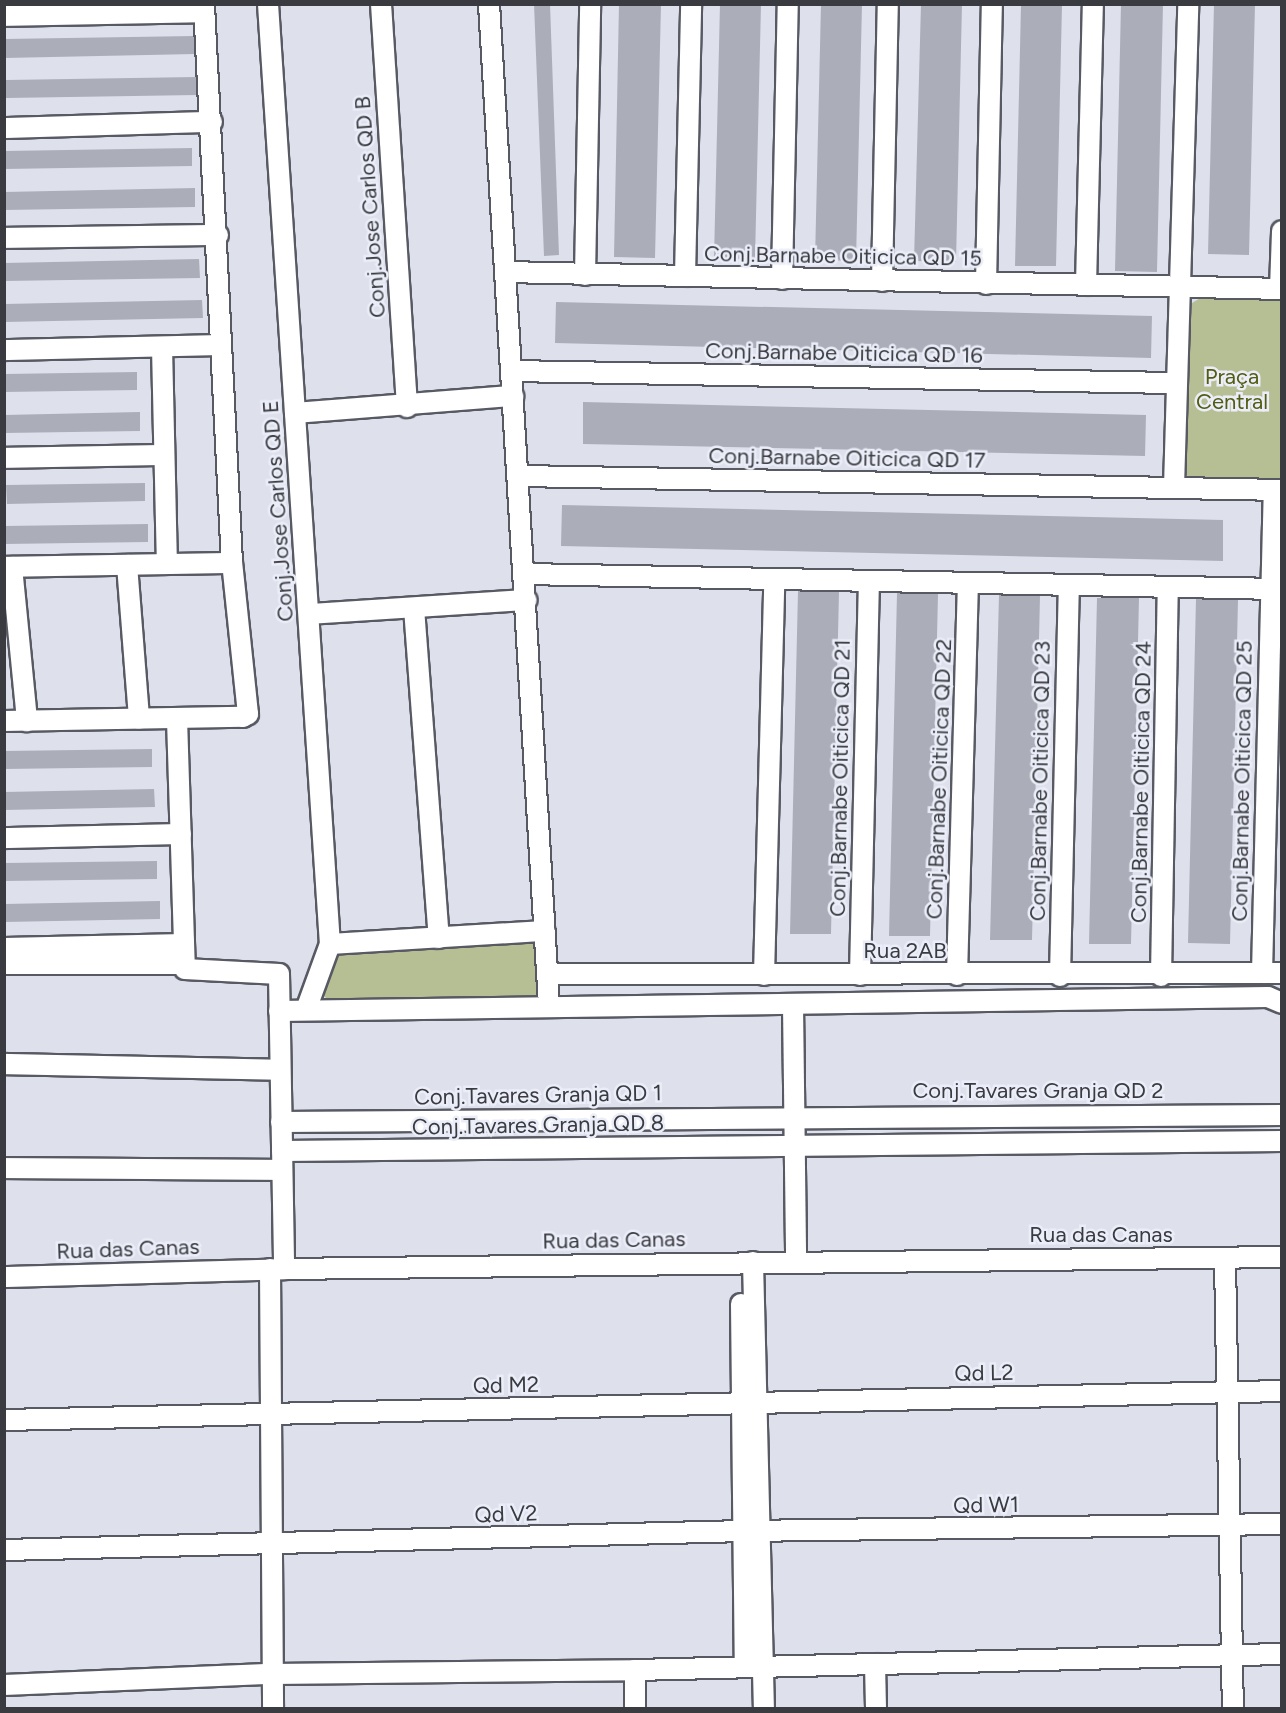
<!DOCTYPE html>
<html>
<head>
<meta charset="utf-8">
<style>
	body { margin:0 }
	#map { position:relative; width:1286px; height:1713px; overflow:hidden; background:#dee1ec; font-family:Figtree,sans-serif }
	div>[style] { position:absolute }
	.green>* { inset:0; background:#b6be94 }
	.building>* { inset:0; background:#abaeb8 }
	.roads { filter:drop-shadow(2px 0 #575963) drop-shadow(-2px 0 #575963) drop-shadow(0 2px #575963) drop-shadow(0 -2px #575963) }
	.minor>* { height:20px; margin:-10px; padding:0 10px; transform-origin:10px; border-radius:10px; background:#fff }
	span { translate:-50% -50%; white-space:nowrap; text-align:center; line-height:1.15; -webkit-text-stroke:5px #ebeef9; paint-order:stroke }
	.street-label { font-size:22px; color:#3a3b40 }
	.park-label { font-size:22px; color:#525c10 }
	.frame { position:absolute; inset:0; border:6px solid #3a3b40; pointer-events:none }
</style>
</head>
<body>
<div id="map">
	<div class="green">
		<div style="clip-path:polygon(1202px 297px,1281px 299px,1281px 481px,1192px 479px,1182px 472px,1187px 306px)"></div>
		<div style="clip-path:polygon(540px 939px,542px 996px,331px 1003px,324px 996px,330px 963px,340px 952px)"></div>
	</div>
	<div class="building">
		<div style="clip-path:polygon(534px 4px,550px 4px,559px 255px,544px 256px)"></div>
		<div style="clip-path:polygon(619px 4px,661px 4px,655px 258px,614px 257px)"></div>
		<div style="clip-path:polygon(720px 4px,761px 4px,755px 259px,714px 259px)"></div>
		<div style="clip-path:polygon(821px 4px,862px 4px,856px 261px,815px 260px)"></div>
		<div style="clip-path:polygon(921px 4px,962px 4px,956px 262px,914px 261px)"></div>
		<div style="clip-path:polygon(1121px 4px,1163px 4px,1157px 272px,1115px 271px)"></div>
		<div style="clip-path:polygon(1214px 4px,1255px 4px,1249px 255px,1208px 254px)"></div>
		<div style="clip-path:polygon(1021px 5px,1062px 5px,1056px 266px,1015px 266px)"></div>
		<div style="clip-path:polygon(194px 36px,195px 54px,4px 58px,4px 39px)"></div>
		<div style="clip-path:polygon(196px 77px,197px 95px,6px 98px,6px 80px)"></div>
		<div style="clip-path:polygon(192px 148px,192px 166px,4px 169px,4px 151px)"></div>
		<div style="clip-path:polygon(195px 188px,195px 207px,4px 210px,4px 192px)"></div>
		<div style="clip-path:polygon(199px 259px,200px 278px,4px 281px,4px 263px)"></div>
		<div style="clip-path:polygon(202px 300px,203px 318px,4px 322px,4px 304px)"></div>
		<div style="clip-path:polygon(556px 302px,1152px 316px,1151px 358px,555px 343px)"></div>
		<div style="clip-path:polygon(137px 372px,137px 390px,4px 392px,4px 374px)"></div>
		<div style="clip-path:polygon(583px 402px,1146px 415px,1145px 456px,583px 444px)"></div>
		<div style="clip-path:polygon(140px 412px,140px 431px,4px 433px,4px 415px)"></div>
		<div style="clip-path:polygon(145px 483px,145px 501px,7px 504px,6px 485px)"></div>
		<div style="clip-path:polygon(562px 505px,1223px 520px,1223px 561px,561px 546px)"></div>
		<div style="clip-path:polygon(148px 524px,148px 542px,4px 544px,4px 526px)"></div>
		<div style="clip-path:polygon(798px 591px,839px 592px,831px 934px,790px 934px)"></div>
		<div style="clip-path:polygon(897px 593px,938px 594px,930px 936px,889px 936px)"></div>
		<div style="clip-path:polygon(999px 595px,1040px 596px,1032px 940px,990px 940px)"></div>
		<div style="clip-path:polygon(1097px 598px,1139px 598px,1131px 944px,1089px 944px)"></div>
		<div style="clip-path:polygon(1196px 599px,1238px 600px,1230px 944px,1188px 943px)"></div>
		<div style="clip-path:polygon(152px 749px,152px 767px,4px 769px,4px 751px)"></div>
		<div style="clip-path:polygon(154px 789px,155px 807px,4px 810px,4px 792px)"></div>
		<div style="clip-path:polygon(157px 861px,157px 879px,4px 881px,4px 863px)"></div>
		<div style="clip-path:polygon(160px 901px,160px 919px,4px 922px,4px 904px)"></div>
	</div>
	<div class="roads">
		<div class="minor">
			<div style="left:268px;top:4px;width:942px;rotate:86.23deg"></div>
			<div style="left:330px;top:944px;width:70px;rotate:110deg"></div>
			<div style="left:381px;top:4px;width:404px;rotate:86.3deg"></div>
			<div style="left:489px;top:4px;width:1004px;rotate:86.57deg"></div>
			<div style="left:4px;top:16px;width:200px;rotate:-1.1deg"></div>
			<div style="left:4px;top:128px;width:208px;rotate:-1.7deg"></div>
			<div style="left:4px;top:238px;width:214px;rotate:-0.8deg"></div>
			<div style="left:505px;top:272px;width:777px;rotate:1.25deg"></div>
			<div style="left:585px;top:275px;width:271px;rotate:-88.9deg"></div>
			<div style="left:685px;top:276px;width:272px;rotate:-88.7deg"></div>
			<div style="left:782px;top:279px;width:275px;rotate:-88.8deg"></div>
			<div style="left:882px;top:281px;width:277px;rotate:-88.8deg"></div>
			<div style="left:986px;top:284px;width:280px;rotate:-88.8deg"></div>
			<div style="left:1086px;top:285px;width:281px;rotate:-88.6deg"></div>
			<div style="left:1280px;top:289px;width:58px;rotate:-88deg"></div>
			<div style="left:162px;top:347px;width:217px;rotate:88.7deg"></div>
			<div style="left:4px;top:350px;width:217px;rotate:-1.3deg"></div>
			<div style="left:511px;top:371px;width:664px;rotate:1.04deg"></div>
			<div style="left:295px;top:413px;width:219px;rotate:-4.5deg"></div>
			<div style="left:4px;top:458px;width:160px;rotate:-1.1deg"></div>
			<div style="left:520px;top:476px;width:762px;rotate:1.05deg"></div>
			<div style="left:1174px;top:487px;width:483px;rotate:-88.3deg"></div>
			<div style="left:127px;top:565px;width:154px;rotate:85.5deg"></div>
			<div style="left:4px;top:567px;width:228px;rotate:-1deg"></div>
			<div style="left:12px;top:567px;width:155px;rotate:84.4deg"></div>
			<div style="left:525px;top:574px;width:757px;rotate:1.14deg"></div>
			<div style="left:414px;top:608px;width:331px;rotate:85.7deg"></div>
			<div style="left:310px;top:614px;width:217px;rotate:-3.7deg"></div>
			<div style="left:177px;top:719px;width:250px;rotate:88.2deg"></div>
			<div style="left:185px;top:969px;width:94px;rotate:3deg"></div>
			<div style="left:279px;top:974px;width:295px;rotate:89deg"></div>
			<div style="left:4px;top:721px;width:239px;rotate:-1deg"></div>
			<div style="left:243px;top:717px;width:6px;rotate:-31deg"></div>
			<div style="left:248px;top:714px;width:152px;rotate:-96deg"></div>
			<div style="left:232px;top:563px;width:560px;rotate:-92.87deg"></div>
			<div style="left:4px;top:838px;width:177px;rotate:-1.3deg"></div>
			<div style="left:330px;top:944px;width:215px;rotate:-3.5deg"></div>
			<div style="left:4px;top:948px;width:180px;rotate:-1.3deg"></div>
			<div style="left:4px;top:964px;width:181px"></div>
			<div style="left:1262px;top:973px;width:483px;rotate:-88.6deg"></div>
			<div style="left:548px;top:974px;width:734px;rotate:-0.08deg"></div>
			<div style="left:764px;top:975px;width:393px;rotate:-88.5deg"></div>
			<div style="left:860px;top:975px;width:392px;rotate:-88.7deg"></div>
			<div style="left:957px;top:975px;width:390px;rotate:-88.4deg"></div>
			<div style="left:1060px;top:976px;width:389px;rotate:-88.7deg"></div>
			<div style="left:1161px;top:976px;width:388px;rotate:-89deg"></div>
			<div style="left:793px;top:1004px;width:257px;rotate:89.3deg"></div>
			<div style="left:279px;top:1011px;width:989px;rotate:-0.81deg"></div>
			<div style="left:1268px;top:997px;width:15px;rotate:23deg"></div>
			<div style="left:4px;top:1064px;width:276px;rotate:1.2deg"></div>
			<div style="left:281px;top:1122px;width:1001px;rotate:-0.4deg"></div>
			<div style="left:282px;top:1151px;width:1000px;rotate:-0.57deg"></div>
			<div style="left:4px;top:1168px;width:278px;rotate:0.4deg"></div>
			<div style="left:1225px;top:1258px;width:450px;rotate:89deg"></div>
			<div style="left:753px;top:1262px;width:446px;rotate:88.6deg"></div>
			<div style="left:270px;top:1269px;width:439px;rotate:89.6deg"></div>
			<div style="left:4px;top:1277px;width:280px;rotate:-1.6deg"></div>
			<div style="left:284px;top:1269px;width:998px;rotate:-0.69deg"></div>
			<div style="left:741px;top:1304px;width:362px;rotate:89.4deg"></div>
			<div style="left:4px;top:1420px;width:1278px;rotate:-1.3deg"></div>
			<div style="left:4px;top:1550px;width:739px;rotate:-1.47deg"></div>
			<div style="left:743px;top:1531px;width:539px;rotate:-0.74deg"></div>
			<div style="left:875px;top:1664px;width:44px;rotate:88.7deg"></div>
			<div style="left:635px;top:1670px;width:38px;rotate:90deg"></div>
			<div style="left:4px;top:1685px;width:268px;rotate:-2.4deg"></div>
			<div style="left:272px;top:1674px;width:363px;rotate:-0.6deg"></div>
			<div style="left:635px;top:1670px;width:647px;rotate:-1.42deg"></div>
		</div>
	</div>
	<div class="street-label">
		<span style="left:370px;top:207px;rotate:-94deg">Conj.Jose Carlos QD B</span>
		<span style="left:843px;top:256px;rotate:1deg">Conj.Barnabe Oiticica QD 15</span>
		<span style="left:844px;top:353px;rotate:1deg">Conj.Barnabe Oiticica QD 16</span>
		<span style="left:847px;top:458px;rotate:1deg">Conj.Barnabe Oiticica QD 17</span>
		<span style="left:278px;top:511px;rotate:-94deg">Conj.Jose Carlos QD E</span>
		<span style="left:840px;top:778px;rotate:-89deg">Conj.Barnabe Oiticica QD 21</span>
		<span style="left:939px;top:779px;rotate:-88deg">Conj.Barnabe Oiticica QD 22</span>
		<span style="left:1040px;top:781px;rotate:-89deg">Conj.Barnabe Oiticica QD 23</span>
		<span style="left:1242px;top:781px;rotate:-89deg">Conj.Barnabe Oiticica QD 25</span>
		<span style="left:1141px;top:782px;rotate:-89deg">Conj.Barnabe Oiticica QD 24</span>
		<span style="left:905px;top:951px">Rua 2AB</span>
		<span style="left:1038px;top:1091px">Conj.Tavares Granja QD 2</span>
		<span style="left:538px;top:1095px;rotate:-1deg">Conj.Tavares Granja QD 1</span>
		<span style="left:538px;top:1125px;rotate:-1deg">Conj.Tavares Granja QD 8</span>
		<span style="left:1101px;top:1235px">Rua das Canas</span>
		<span style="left:614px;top:1240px;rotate:-1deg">Rua das Canas</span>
		<span style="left:128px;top:1249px;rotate:-2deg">Rua das Canas</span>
		<span style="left:984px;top:1373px;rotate:-1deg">Qd L2</span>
		<span style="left:506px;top:1385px;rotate:-1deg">Qd M2</span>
		<span style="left:986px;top:1505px;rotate:-1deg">Qd W1</span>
		<span style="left:506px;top:1514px;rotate:-2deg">Qd V2</span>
	</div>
	<div class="park-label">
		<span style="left:1232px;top:389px">Praça<br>Central</span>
	</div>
	<div class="frame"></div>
</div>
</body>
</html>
